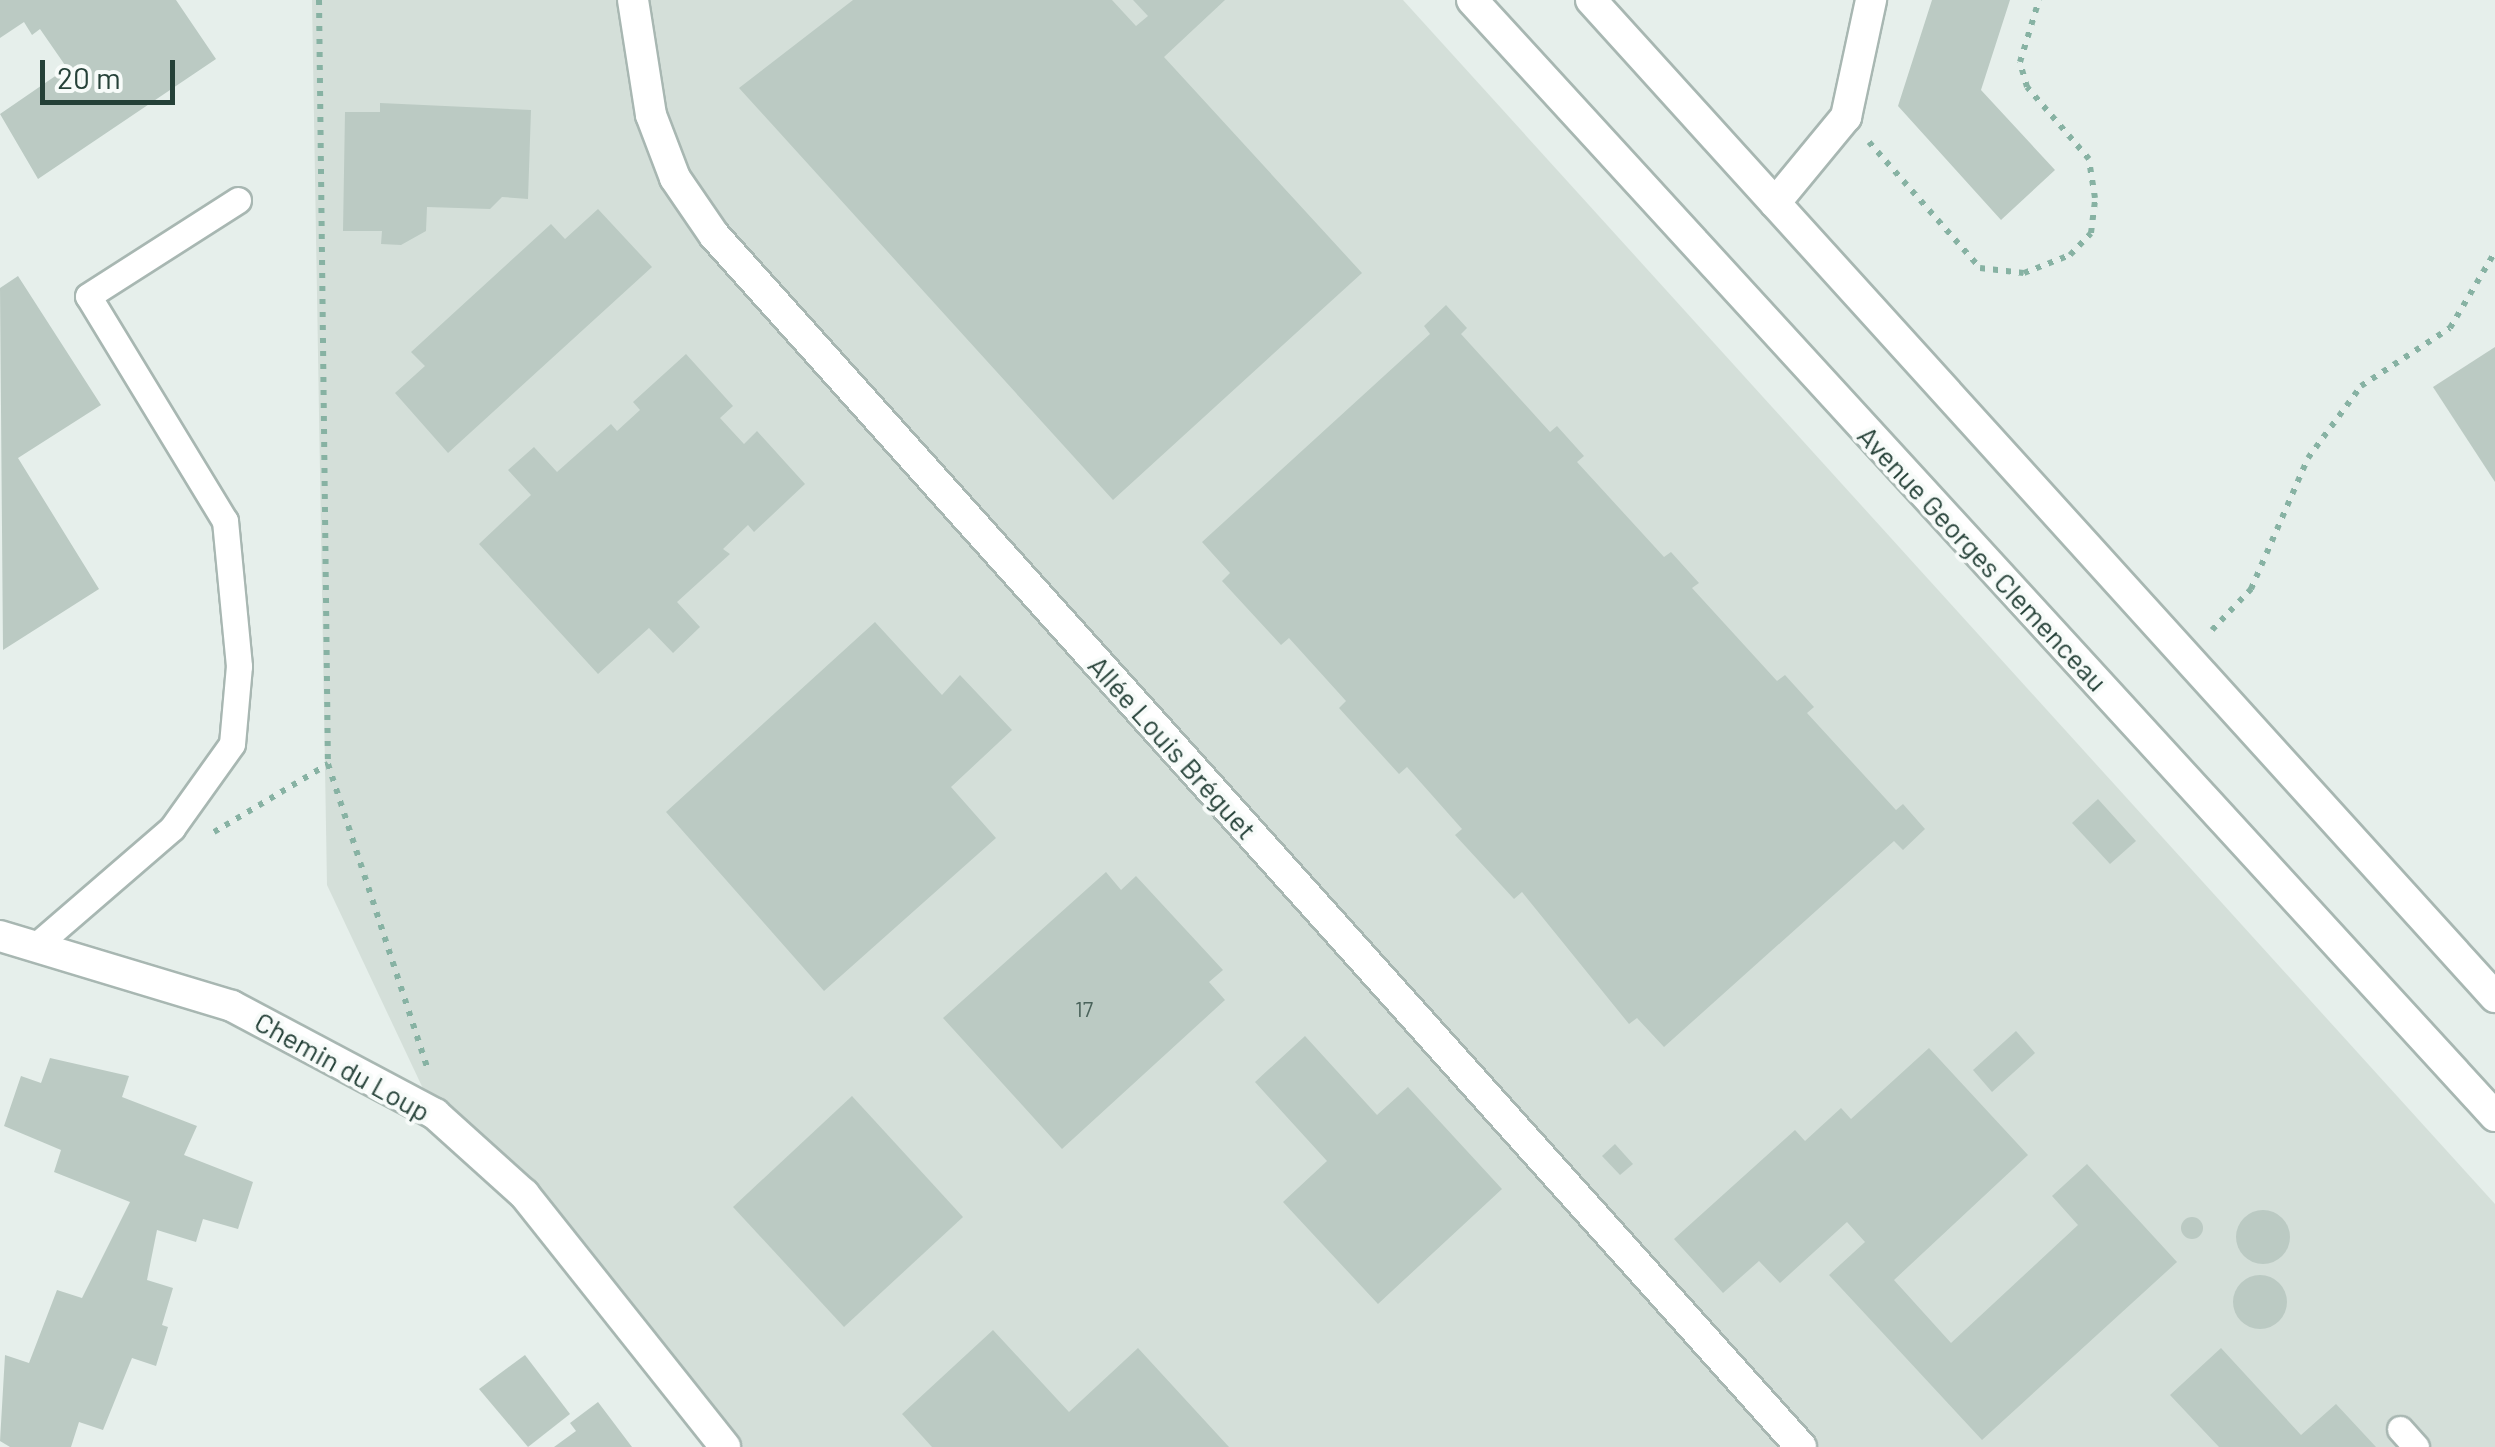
<!DOCTYPE html>
<html>
<head>
<meta charset="utf-8">
<style>
	body { margin:0 }
	#map { position:relative; width:2495px; height:1447px; overflow:hidden; background:#e6efeb; font-family:Barlow,sans-serif }
	div>[style] { position:absolute }
	.built>* { inset:0; background:#d4dfd9 }
	.building>* { inset:0; background:#bbcac3 }
	.round { border-radius:50% }
	.path>* { height:6px; margin-top:-3px; transform-origin:0; background:repeating-linear-gradient(90deg,#87b2a3 0 5px,transparent 0 13px) }
	.roads { filter:drop-shadow(2px 0 #a8b7b2) drop-shadow(-2px 0 #a8b7b2) drop-shadow(0 2px #a8b7b2) drop-shadow(0 -2px #a8b7b2) }
	.lane>* { height:25px; margin:-12.5px; padding:0 12.5px; transform-origin:12.5px; border-radius:12.5px; background:#fff }
	.street>* { height:30px; margin:-15px; padding:0 15px; transform-origin:15px; border-radius:15px; background:#fff }
	.secondary>* { height:30px; margin:-15px; padding:0 15px; transform-origin:15px; border-radius:15px; background:#fff }
	span { translate:-50% -50%; white-space:nowrap; text-align:center; line-height:1.15; -webkit-text-stroke:8px #f7fbf9; paint-order:stroke }
	.number-label { font-size:22px; color:#4a635b }
	.number-label span { -webkit-text-stroke-width:0 }
	.street-label { font-size:28px; color:#254138 }
	.scale { position:absolute; left:40px; top:60px; width:135px; height:45px; box-sizing:border-box; border:5px solid #254138; border-top:0; padding-left:12px; font-size:30px; line-height:35px; white-space:nowrap; color:#254138; -webkit-text-stroke:8px #f7fbf9; paint-order:stroke }
</style>
</head>
<body>
<div id="map">
	<div class="built">
		<div style="clip-path:polygon(312px 0,1403px 0,2495px 1204px,2495px 1447px,725px 1447px,435px 1114px,327px 885px)"></div>
	</div>
	<div class="building">
		<div style="clip-path:polygon(0 0,176px 0,216px 59px,38px 179px,0 114px,67px 68px,40px 29px,32px 35px,24px 22px,0 38px)"></div>
		<div style="clip-path:polygon(853px 0,1112px 0,1136px 26px,1148px 16px,1133px 0,1225px 0,1164px 57px,1362px 273px,1113px 500px,739px 88px)"></div>
		<div style="clip-path:polygon(1932px 0,2010px 0,1981px 90px,2055px 170px,2001px 220px,1898px 106px)"></div>
		<div style="clip-path:polygon(380px 103px,531px 110px,528px 199px,502px 197px,490px 209px,427px 207px,426px 231px,401px 245px,381px 244px,382px 231px,343px 231px,345px 112px,380px 112px)"></div>
		<div style="clip-path:polygon(598px 209px,652px 267px,448px 453px,395px 393px,425px 366px,411px 352px,551px 224px,565px 239px)"></div>
		<div style="clip-path:polygon(18px 276px,101px 405px,18px 458px,99px 589px,3px 650px,0 288px)"></div>
		<div style="clip-path:polygon(1446px 305px,1467px 328px,1461px 334px,1550px 432px,1557px 426px,1584px 456px,1577px 462px,1664px 557px,1671px 552px,1699px 583px,1692px 588px,1777px 681px,1785px 675px,1814px 707px,1807px 713px,1896px 810px,1903px 804px,1925px 829px,1903px 850px,1894px 841px,1664px 1047px,1637px 1018px,1629px 1024px,1522px 892px,1514px 899px,1455px 835px,1462px 829px,1407px 767px,1399px 774px,1339px 708px,1346px 701px,1289px 638px,1281px 645px,1222px 581px,1230px 573px,1202px 542px,1430px 334px,1424px 326px)"></div>
		<div style="clip-path:polygon(2495px 347px,2495px 482px,2433px 387px)"></div>
		<div style="clip-path:polygon(686px 354px,733px 406px,720px 418px,744px 444px,757px 431px,805px 484px,754px 532px,748px 525px,723px 549px,730px 554px,677px 602px,700px 627px,673px 653px,649px 628px,598px 674px,479px 544px,531px 495px,508px 470px,534px 447px,557px 472px,611px 424px,617px 431px,640px 410px,633px 402px)"></div>
		<div style="clip-path:polygon(875px 622px,942px 695px,960px 675px,1012px 730px,951px 787px,996px 838px,824px 991px,666px 812px)"></div>
		<div style="clip-path:polygon(2098px 799px,2136px 841px,2110px 864px,2072px 823px)"></div>
		<div style="clip-path:polygon(1106px 872px,1121px 890px,1136px 876px,1223px 970px,1209px 982px,1225px 1000px,1062px 1149px,943px 1018px)"></div>
		<div style="clip-path:polygon(2016px 1031px,2035px 1053px,1992px 1092px,1973px 1070px)"></div>
		<div style="clip-path:polygon(1305px 1036px,1377px 1115px,1408px 1087px,1502px 1189px,1378px 1304px,1283px 1202px,1327px 1161px,1255px 1082px)"></div>
		<div style="clip-path:polygon(1929px 1048px,2028px 1155px,1894px 1280px,1951px 1343px,2078px 1225px,2052px 1196px,2087px 1164px,2177px 1262px,1982px 1440px,1829px 1275px,1865px 1242px,1847px 1222px,1780px 1283px,1759px 1261px,1723px 1293px,1674px 1239px,1795px 1130px,1805px 1141px,1841px 1108px,1851px 1119px)"></div>
		<div style="clip-path:polygon(50px 1058px,129px 1076px,122px 1097px,197px 1126px,184px 1155px,253px 1182px,238px 1229px,203px 1219px,196px 1242px,157px 1230px,147px 1280px,173px 1288px,162px 1325px,168px 1327px,156px 1366px,132px 1358px,103px 1430px,79px 1422px,71px 1447px,10px 1447px,0 1441px,5px 1355px,29px 1363px,57px 1290px,82px 1298px,130px 1202px,54px 1172px,61px 1150px,4px 1126px,21px 1076px,41px 1083px)"></div>
		<div style="clip-path:polygon(852px 1096px,963px 1217px,844px 1327px,733px 1207px)"></div>
		<div style="clip-path:polygon(1615px 1144px,1633px 1164px,1620px 1175px,1602px 1156px)"></div>
		<div class="round" style="left:2236px;top:1210px;width:54px;height:54px"></div>
		<div class="round" style="left:2181px;top:1217px;width:22px;height:22px"></div>
		<div class="round" style="left:2233px;top:1275px;width:54px;height:54px"></div>
		<div style="clip-path:polygon(993px 1330px,1069px 1412px,1138px 1348px,1229px 1447px,932px 1447px,902px 1414px)"></div>
		<div style="clip-path:polygon(2221px 1348px,2301px 1435px,2336px 1404px,2376px 1447px,2219px 1447px,2170px 1395px)"></div>
		<div style="clip-path:polygon(525px 1355px,570px 1414px,528px 1447px,479px 1389px)"></div>
		<div style="clip-path:polygon(598px 1402px,632px 1447px,554px 1447px,576px 1431px,570px 1423px)"></div>
	</div>
	<div class="path">
		<div style="left:319px;top:0;width:764px;rotate:89.33deg"></div>
		<div style="left:328px;top:764px;width:319px;rotate:71.9deg"></div>
		<div style="left:1869px;top:142px;width:168px;rotate:48.6deg"></div>
		<div style="left:1980px;top:268px;width:44px;rotate:6.5deg"></div>
		<div style="left:2024px;top:273px;width:49px;rotate:-21.4deg"></div>
		<div style="left:2070px;top:255px;width:30px;rotate:-46deg"></div>
		<div style="left:2091px;top:233px;width:35px;rotate:-83deg"></div>
		<div style="left:2095px;top:198px;width:39px;rotate:-99deg"></div>
		<div style="left:2089px;top:159px;width:95px;rotate:-130.7deg"></div>
		<div style="left:2027px;top:87px;width:26px;rotate:-106deg"></div>
		<div style="left:2020px;top:62px;width:65px;rotate:-73deg"></div>
		<div style="left:2212px;top:630px;width:57px;rotate:-46.4deg"></div>
		<div style="left:2251px;top:589px;width:143px;rotate:-66.5deg"></div>
		<div style="left:2308px;top:458px;width:89px;rotate:-53.6deg"></div>
		<div style="left:2361px;top:386px;width:106px;rotate:-33.1deg"></div>
		<div style="left:2450px;top:328px;width:88px;rotate:-59.4deg"></div>
		<div style="left:214px;top:832px;width:133px;rotate:-30.8deg"></div>
	</div>
	<div class="roads">
		<div class="lane">
			<div style="left:39px;top:943px;width:176px;rotate:-40.8deg"></div>
			<div style="left:172px;top:828px;width:103px;rotate:-54.5deg"></div>
			<div style="left:232px;top:744px;width:78px;rotate:-84.9deg"></div>
			<div style="left:239px;top:666px;width:146px;rotate:-95.5deg"></div>
			<div style="left:225px;top:521px;width:263px;rotate:-121.3deg"></div>
			<div style="left:88px;top:296px;width:178px;rotate:-32.6deg"></div>
			<div style="left:2400px;top:1429px;width:24px;rotate:48deg"></div>
		</div>
		<div class="street">
			<div style="left:633px;top:0;width:116px;rotate:81.1deg"></div>
			<div style="left:651px;top:115px;width:67px;rotate:69.1deg"></div>
			<div style="left:675px;top:178px;width:69px;rotate:55.6deg"></div>
			<div style="left:714px;top:235px;width:1628px;rotate:48.11deg"></div>
			<div style="left:1775px;top:203px;width:112px;rotate:-50.5deg"></div>
			<div style="left:1846px;top:117px;width:120px;rotate:-77.9deg"></div>
			<div style="left:0;top:936px;width:242px;rotate:16.8deg"></div>
			<div style="left:232px;top:1006px;width:230px;rotate:28deg"></div>
			<div style="left:435px;top:1114px;width:120px;rotate:42deg"></div>
			<div style="left:524px;top:1194px;width:323px;rotate:51.5deg"></div>
		</div>
		<div class="secondary">
			<div style="left:1472px;top:0;width:1514px;rotate:47.49deg"></div>
			<div style="left:1591px;top:0;width:1346px;rotate:47.8deg"></div>
		</div>
	</div>
	<div class="number-label">
		<span style="left:1084px;top:1009px">17</span>
	</div>
	<div class="street-label">
		<span style="left:1983px;top:558px;rotate:47deg">Avenue Georges Clemenceau</span>
		<span style="left:1173px;top:747px;rotate:48deg">Allée Louis Bréguet</span>
		<span style="left:343px;top:1066px;rotate:29deg">Chemin du Loup</span>
	</div>
	<div class="scale">20 m</div>
</div>
</body>
</html>
